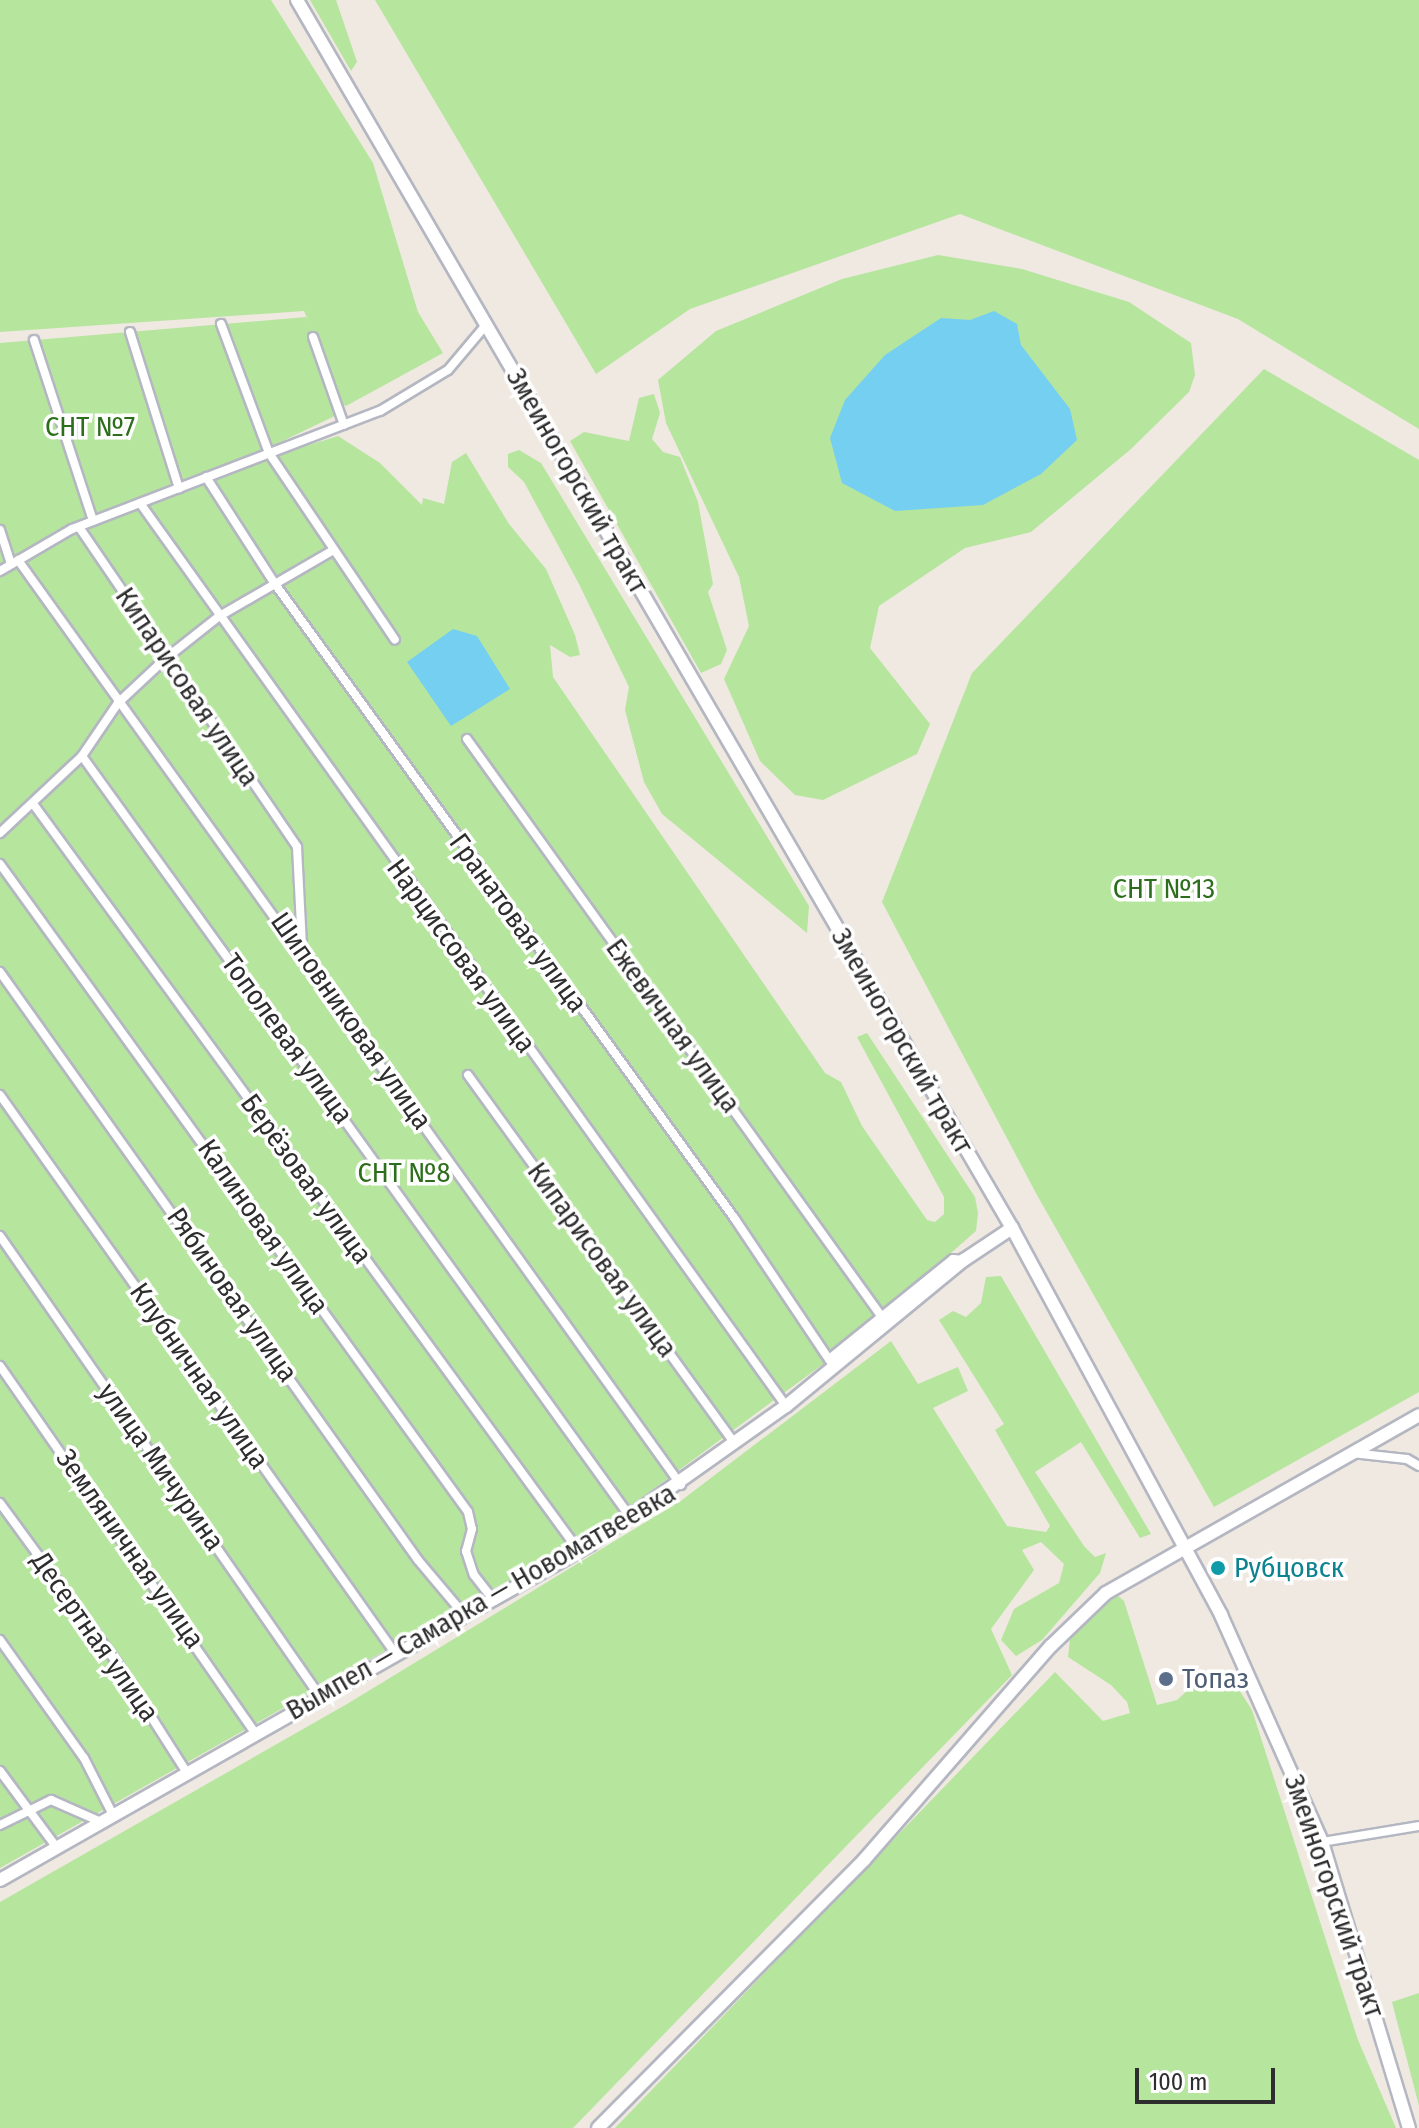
<!DOCTYPE html>
<html>
<head>
<meta charset="utf-8">
<style>
	body { margin:0 }
	#map { position:relative; width:1419px; height:2128px; overflow:hidden; background:#efe9e1; font-family:"Fira Sans Condensed",sans-serif }
	div>[style] { position:absolute }
	.green>* { inset:0; background:#b6e59e }
	.water>* { inset:0; background:#75cff0 }
	.roads { filter:drop-shadow(2px 0 #b4b7c1) drop-shadow(-2px 0 #b4b7c1) drop-shadow(0 2px #b4b7c1) drop-shadow(0 -2px #b4b7c1) }
	.street>* { height:8px; margin:-4px; padding:0 4px; transform-origin:4px; border-radius:4px; background:#fff }
	.secondary>* { height:12px; margin:-6px; padding:0 6px; transform-origin:6px; border-radius:6px; background:#fff }
	.dots>* { width:22px; height:22px; translate:-50% -50%; box-sizing:border-box; border:4px solid #fff; border-radius:50% }
	span { translate:-50% -50%; white-space:nowrap; text-align:center; line-height:1.15; -webkit-text-stroke:7px #fff; paint-order:stroke }
	.park-label { font-size:28px; color:#2c6e1b }
	.street-label { font-size:28px; color:#2e2e2e }
	.culture-label { font-size:28px; color:#0d838f }
	.left { translate:0 -50%; text-align:left }
	.service-label { font-size:28px; color:#4e5e75 }
	.scale { position:absolute; left:1135px; top:2068px; width:140px; height:36px; box-sizing:border-box; border:4px solid #2e2e2e; border-top:0; padding-left:10px; font-size:24px; line-height:28px; white-space:nowrap; color:#2e2e2e; -webkit-text-stroke:6px #fff; paint-order:stroke }
</style>
</head>
<body>
<div id="map">
	<div class="green">
		<div style="clip-path:polygon(0 0,271px 0,373px 163px,418px 312px,443px 353px,346px 406px,340px 403px,343px 412px,212px 475px,338px 436px,380px 463px,422px 505px,423px 498px,444px 504px,452px 462px,466px 453px,509px 524px,546px 569px,575px 635px,580px 655px,570px 657px,550px 645px,553px 677px,825px 1073px,841px 1082px,862px 1126px,927px 1220px,935px 1222px,944px 1214px,944px 1197px,857px 1037px,867px 1033px,975px 1197px,978px 1213px,976px 1231px,830px 1359px,595px 1532px,0 1868px,0 343px,306px 317px,309px 323px,304px 311px,0 332px)"></div>
		<div style="clip-path:polygon(310px 0,336px 0,357px 62px,351px 71px)"></div>
		<div style="clip-path:polygon(375px 0,1419px 0,1419px 429px,1238px 319px,960px 214px,690px 309px,596px 374px)"></div>
		<div style="clip-path:polygon(938px 255px,1022px 269px,1129px 302px,1191px 343px,1195px 375px,1189px 392px,1131px 449px,1031px 532px,965px 548px,879px 606px,870px 648px,930px 724px,917px 754px,823px 800px,795px 795px,760px 761px,724px 679px,749px 626px,739px 577px,666px 423px,658px 380px,716px 331px,842px 279px)"></div>
		<div style="clip-path:polygon(1264px 369px,1419px 460px,1419px 1392px,1214px 1507px,1037px 1195px,882px 902px,972px 673px)"></div>
		<div style="clip-path:polygon(654px 394px,660px 413px,652px 439px,663px 452px,680px 457px,698px 502px,713px 584px,708px 592px,727px 650px,721px 664px,701px 673px,570px 441px,584px 432px,629px 441px,639px 398px)"></div>
		<div style="clip-path:polygon(519px 450px,541px 463px,809px 906px,807px 933px,662px 814px,644px 782px,625px 710px,629px 687px,579px 584px,524px 482px,508px 467px,508px 454px)"></div>
		<div style="clip-path:polygon(1001px 1276px,1151px 1534px,1140px 1538px,1081px 1442px,1035px 1472px,1084px 1546px,1095px 1557px,1106px 1553px,1100px 1573px,1042px 1640px,1016px 1656px,1001px 1640px,1014px 1609px,1059px 1583px,1064px 1564px,1041px 1542px,1022px 1550px,1034px 1570px,991px 1629px,1012px 1675px,573px 2128px,0 2128px,0 1902px,347px 1704px,682px 1500px,891px 1341px,918px 1384px,958px 1367px,968px 1391px,933px 1408px,1007px 1526px,1046px 1532px,1050px 1526px,995px 1430px,1004px 1424px,939px 1320px,953px 1311px,966px 1317px,981px 1303px,986px 1277px)"></div>
		<div style="clip-path:polygon(1117px 1595px,1124px 1601px,1157px 1705px,1177px 1700px,1210px 1670px,1232px 1679px,1252px 1710px,1358px 2040px,1396px 2128px,615px 2128px,1055px 1672px,1103px 1721px,1130px 1713px,1127px 1702px,1111px 1685px,1068px 1657px,1070px 1639px,1081px 1623px)"></div>
		<div style="clip-path:polygon(1419px 1993px,1419px 2106px,1392px 2002px)"></div>
	</div>
	<div class="water">
		<div style="clip-path:polygon(994px 311px,1017px 324px,1021px 345px,1070px 409px,1077px 440px,1041px 474px,983px 505px,895px 511px,842px 483px,830px 438px,845px 400px,885px 355px,941px 318px,970px 320px)"></div>
		<div style="clip-path:polygon(453px 629px,477px 636px,510px 689px,451px 726px,407px 662px)"></div>
	</div>
	<div class="roads">
		<div class="street">
			<div style="left:221px;top:324px;width:138px;rotate:69.6deg"></div>
			<div style="left:269px;top:453px;width:225px;rotate:56deg"></div>
			<div style="left:130px;top:332px;width:164px;rotate:72.6deg"></div>
			<div style="left:313px;top:337px;width:93px;rotate:70.6deg"></div>
			<div style="left:34px;top:340px;width:190px;rotate:71.9deg"></div>
			<div style="left:206px;top:477px;width:127px;rotate:57.2deg"></div>
			<div style="left:275px;top:584px;width:784px;rotate:54.08deg"></div>
			<div style="left:735px;top:1219px;width:178px;rotate:56.2deg"></div>
			<div style="left:140px;top:503px;width:1110px;rotate:54.42deg"></div>
			<div style="left:79px;top:527px;width:387px;rotate:55.7deg"></div>
			<div style="left:297px;top:847px;width:99px;rotate:87.1deg"></div>
			<div style="left:0;top:530px;width:36px;rotate:72deg"></div>
			<div style="left:18px;top:560px;width:1138px;rotate:54.37deg"></div>
			<div style="left:0;top:571px;width:83px;rotate:-30.3deg"></div>
			<div style="left:72px;top:529px;width:330px;rotate:-21deg"></div>
			<div style="left:380px;top:411px;width:79px;rotate:-31.1deg"></div>
			<div style="left:448px;top:370px;width:59px;rotate:-49.8deg"></div>
			<div style="left:467px;top:739px;width:707px;rotate:54.33deg"></div>
			<div style="left:82px;top:756px;width:939px;rotate:54.23deg"></div>
			<div style="left:34px;top:805px;width:924px;rotate:53.85deg"></div>
			<div style="left:0;top:833px;width:112px;rotate:-43.2deg"></div>
			<div style="left:82px;top:756px;width:64px;rotate:-55.8deg"></div>
			<div style="left:118px;top:703px;width:64px;rotate:-43.1deg"></div>
			<div style="left:165px;top:659px;width:68px;rotate:-38.4deg"></div>
			<div style="left:218px;top:617px;width:132px;rotate:-30.1deg"></div>
			<div style="left:0;top:864px;width:799px;rotate:54.16deg"></div>
			<div style="left:468px;top:1512px;width:17px;rotate:77deg"></div>
			<div style="left:472px;top:1529px;width:23px;rotate:105deg"></div>
			<div style="left:466px;top:1551px;width:25px;rotate:72deg"></div>
			<div style="left:474px;top:1575px;width:33px;rotate:52deg"></div>
			<div style="left:0;top:972px;width:721px;rotate:54.59deg"></div>
			<div style="left:418px;top:1560px;width:75px;rotate:49.9deg"></div>
			<div style="left:468px;top:1075px;width:455px;rotate:54.1deg"></div>
			<div style="left:0;top:1095px;width:687px;rotate:54.71deg"></div>
			<div style="left:0;top:1236px;width:563px;rotate:55.21deg"></div>
			<div style="left:829px;top:1359px;width:159px;rotate:-38.9deg"></div>
			<div style="left:953px;top:1259px;width:11px;rotate:5deg"></div>
			<div style="left:0;top:1366px;width:448px;rotate:55.2deg"></div>
			<div style="left:1352px;top:1453px;width:55px;rotate:6.2deg"></div>
			<div style="left:1407px;top:1459px;width:14px;rotate:30deg"></div>
			<div style="left:0;top:1503px;width:198px;rotate:53.8deg"></div>
			<div style="left:117px;top:1663px;width:130px;rotate:57.5deg"></div>
			<div style="left:0;top:1640px;width:145px;rotate:54.6deg"></div>
			<div style="left:84px;top:1758px;width:64px;rotate:63deg"></div>
			<div style="left:0;top:1771px;width:96px;rotate:53.5deg"></div>
			<div style="left:0;top:1825px;width:57px;rotate:-26.1deg"></div>
			<div style="left:51px;top:1800px;width:55px;rotate:23.7deg"></div>
			<div style="left:1322px;top:1842px;width:98px;rotate:-9.4deg"></div>
		</div>
		<div class="secondary">
			<div style="left:297px;top:0;width:1421px;rotate:59.79deg"></div>
			<div style="left:1012px;top:1228px;width:440px;rotate:61.6deg"></div>
			<div style="left:1221px;top:1615px;width:248px;rotate:66deg"></div>
			<div style="left:1322px;top:1842px;width:299px;rotate:73.1deg"></div>
			<div style="left:0;top:1880px;width:680px;rotate:-29.62deg"></div>
			<div style="left:591px;top:1544px;width:239px;rotate:-35.3deg"></div>
			<div style="left:786px;top:1406px;width:230px;rotate:-39.4deg"></div>
			<div style="left:964px;top:1260px;width:58px;rotate:-33.7deg"></div>
			<div style="left:598px;top:2128px;width:378px;rotate:-45.2deg"></div>
			<div style="left:864px;top:1860px;width:284px;rotate:-48.9deg"></div>
			<div style="left:1051px;top:1646px;width:76px;rotate:-43.9deg"></div>
			<div style="left:1106px;top:1593px;width:360px;rotate:-29.6deg"></div>
		</div>
	</div>
	<div class="dots">
		<div style="left:1218px;top:1568px;background:#0f9aa8"></div>
		<div style="left:1166px;top:1679px;background:#5c6f8a"></div>
	</div>
	<div class="park-label">
		<span style="left:90px;top:427px">СНТ №7</span>
		<span style="left:1164px;top:889px">СНТ №13</span>
		<span style="left:404px;top:1173px">СНТ №8</span>
	</div>
	<div class="street-label">
		<span style="left:577px;top:481px;rotate:60deg">Змеиногорский тракт</span>
		<span style="left:187px;top:687px;rotate:56deg">Кипарисовая улица</span>
		<span style="left:518px;top:923px;rotate:54deg">Гранатовая улица</span>
		<span style="left:461px;top:956px;rotate:54deg">Нарциссовая улица</span>
		<span style="left:351px;top:1021px;rotate:55deg">Шиповниковая улица</span>
		<span style="left:673px;top:1026px;rotate:54deg">Ежевичная улица</span>
		<span style="left:287px;top:1039px;rotate:54deg">Тополевая улица</span>
		<span style="left:902px;top:1041px;rotate:60deg">Змеиногорский тракт</span>
		<span style="left:306px;top:1179px;rotate:54deg">Берёзовая улица</span>
		<span style="left:263px;top:1227px;rotate:55deg">Калиновая улица</span>
		<span style="left:602px;top:1260px;rotate:54deg">Кипарисовая улица</span>
		<span style="left:232px;top:1295px;rotate:55deg">Рябиновая улица</span>
		<span style="left:199px;top:1376px;rotate:55deg">Клубничная улица</span>
		<span style="left:161px;top:1467px;rotate:55deg">улица Мичурина</span>
		<span style="left:130px;top:1549px;rotate:55deg">Земляничная улица</span>
		<span style="left:481px;top:1602px;rotate:-30deg">Вымпел — Самарка — Новоматвеевка</span>
		<span style="left:95px;top:1637px;rotate:55deg">Десертная улица</span>
		<span style="left:1334px;top:1896px;rotate:71deg">Змеиногорский тракт</span>
	</div>
	<div class="culture-label">
		<span class="left" style="left:1234px;top:1568px">Рубцовск</span>
	</div>
	<div class="service-label">
		<span class="left" style="left:1182px;top:1679px">Топаз</span>
	</div>
	<div class="scale">100 m</div>
</div>
</body>
</html>
